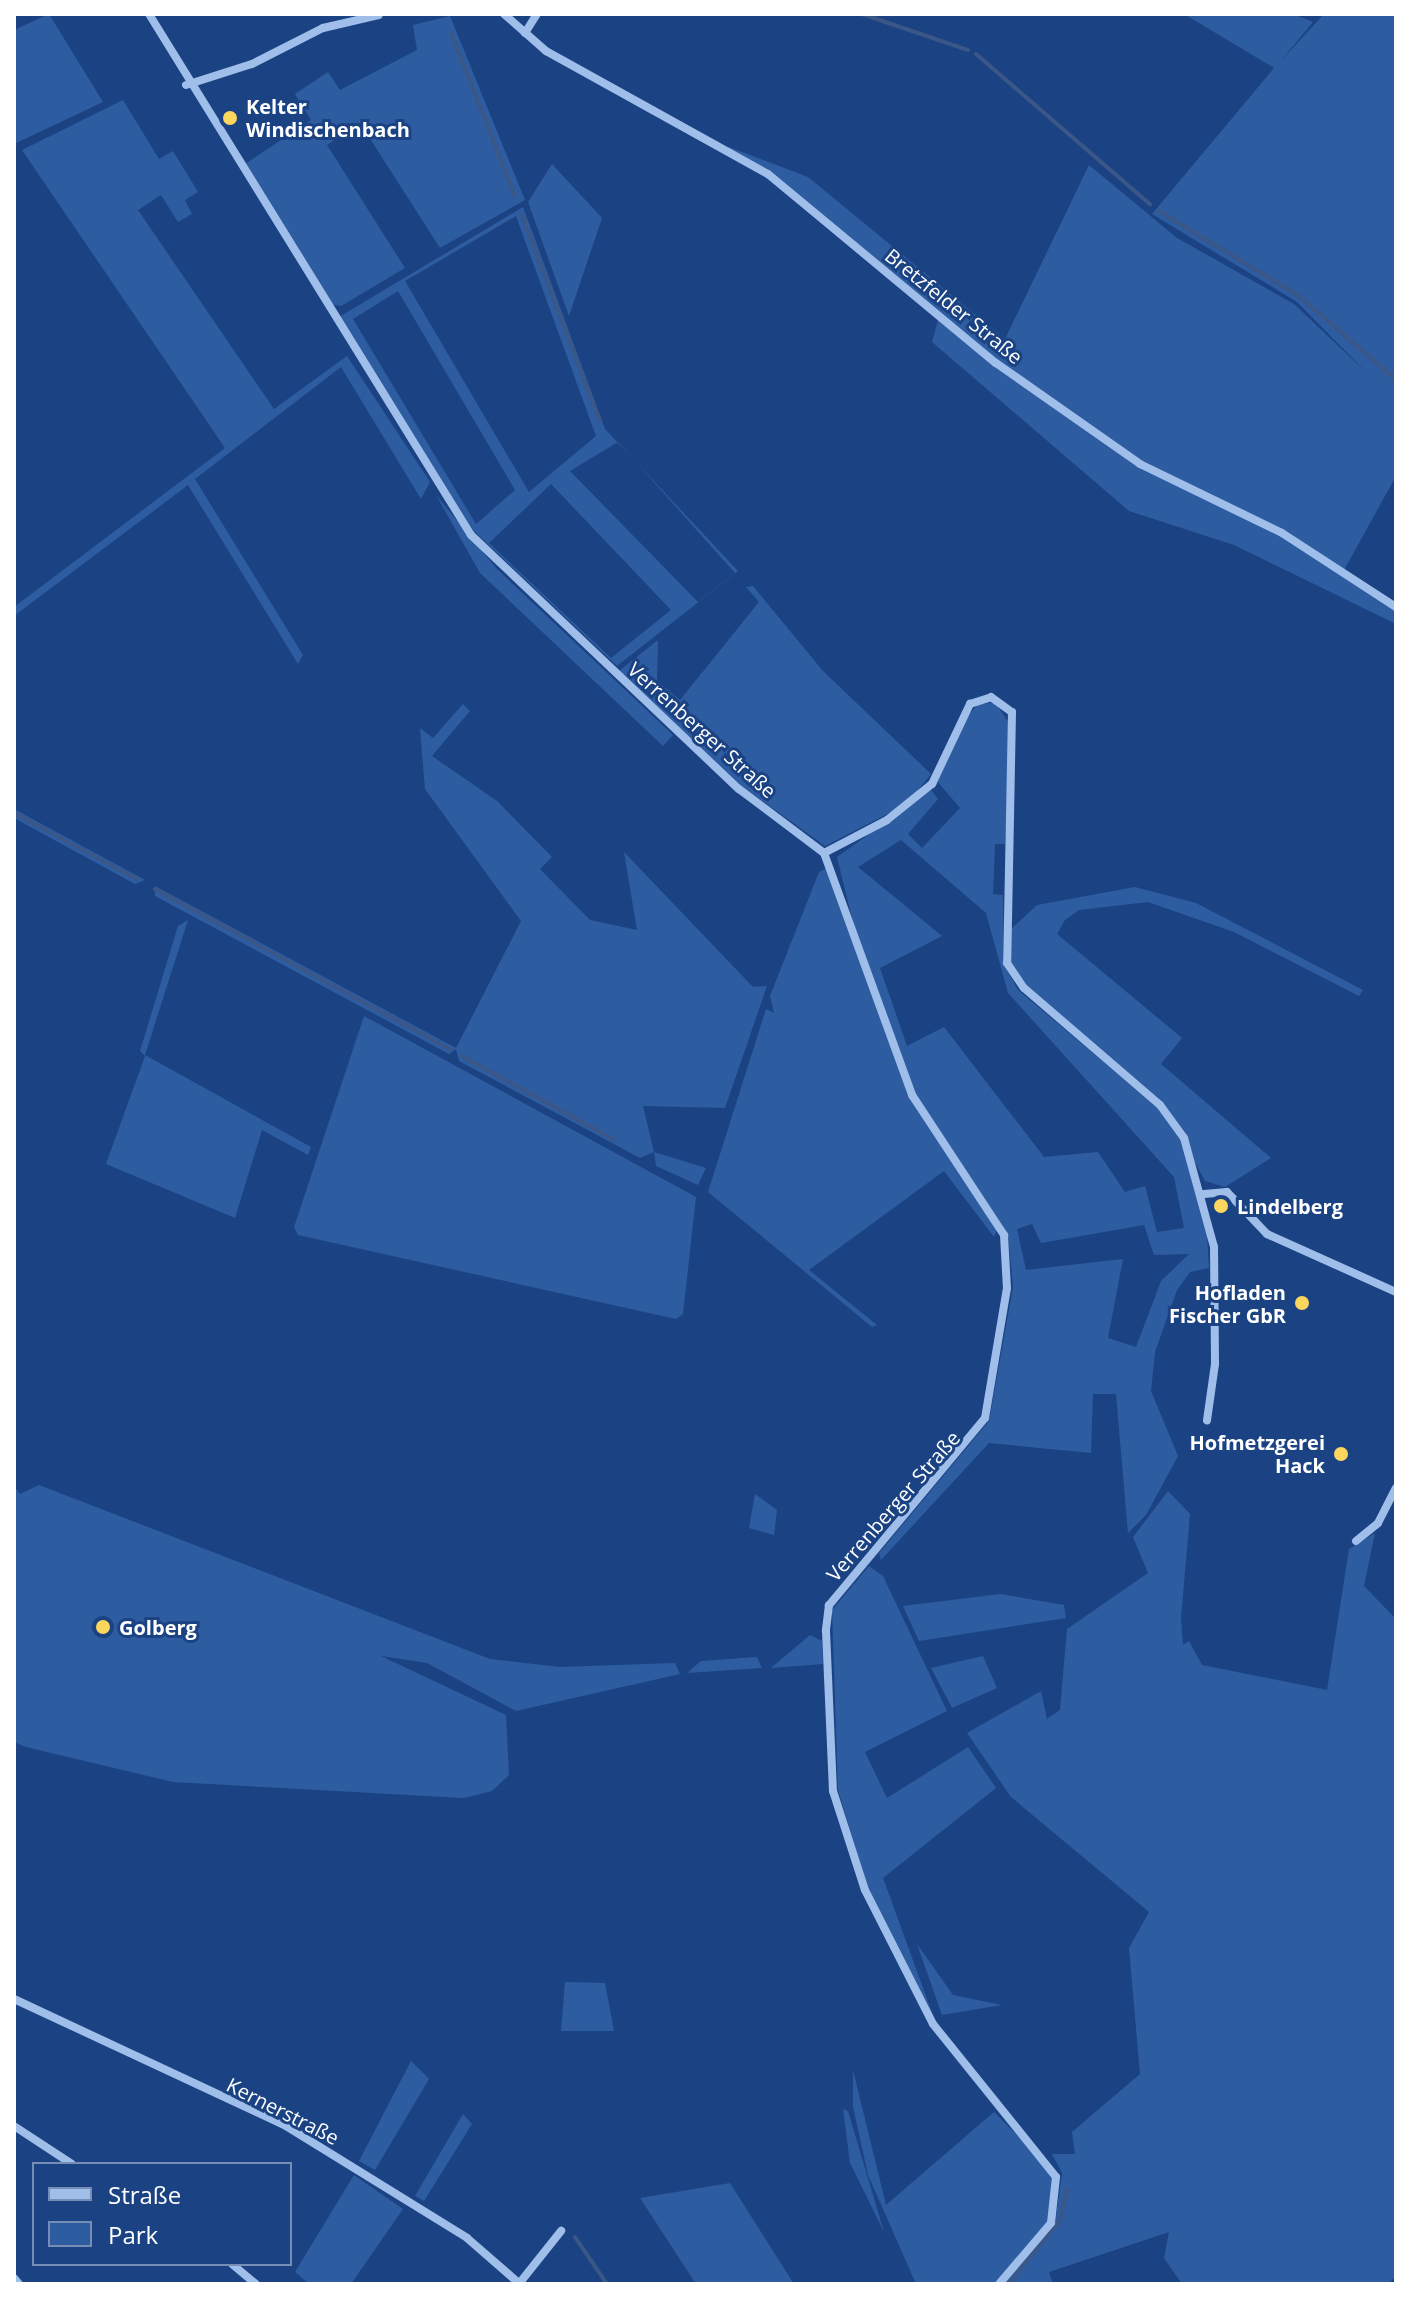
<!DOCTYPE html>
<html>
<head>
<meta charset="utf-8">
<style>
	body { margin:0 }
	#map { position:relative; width:1410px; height:2298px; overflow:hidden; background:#1b4383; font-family:"Open Sans",sans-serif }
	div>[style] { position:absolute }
	.green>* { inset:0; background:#2e5ca1 }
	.stream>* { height:4px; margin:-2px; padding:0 2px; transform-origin:2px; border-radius:2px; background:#3a5787 }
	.minor>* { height:8px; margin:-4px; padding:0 4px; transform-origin:4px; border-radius:4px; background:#a0beea }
	.dots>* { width:22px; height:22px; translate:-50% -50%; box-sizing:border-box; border:4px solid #1b4383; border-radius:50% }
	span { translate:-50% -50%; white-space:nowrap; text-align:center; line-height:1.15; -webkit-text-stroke:6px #1b4383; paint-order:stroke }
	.poi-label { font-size:20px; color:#fff; font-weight:700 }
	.left { translate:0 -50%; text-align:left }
	.right { translate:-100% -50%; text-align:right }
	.street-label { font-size:20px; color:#fff }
	.frame { position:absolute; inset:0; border:16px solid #fff; pointer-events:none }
	.legend { position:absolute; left:32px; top:2162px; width:260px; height:104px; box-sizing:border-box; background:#1b4383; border:2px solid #768eb5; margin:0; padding:10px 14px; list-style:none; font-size:24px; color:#fff }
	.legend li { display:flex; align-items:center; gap:16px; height:40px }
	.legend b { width:40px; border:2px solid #768eb5 }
</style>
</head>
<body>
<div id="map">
	<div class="green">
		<div style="clip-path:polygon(49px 14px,103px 102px,14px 144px,14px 30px)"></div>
		<div style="clip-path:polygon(1184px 14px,1293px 14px,1313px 22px,1279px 63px,1324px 14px,1396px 14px,1396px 476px,1343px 572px,1396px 607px,1396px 624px,1234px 545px,1129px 511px,932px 342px,939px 317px,726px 146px,808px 177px,1005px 339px,1089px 165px,1177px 238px,1294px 304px,1368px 374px,1297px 302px,1152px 214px,1274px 68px)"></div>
		<div style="clip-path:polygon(450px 16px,525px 200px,440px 248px,360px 123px,327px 145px,405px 268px,341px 306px,330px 304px,242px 166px,311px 120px,295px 94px,328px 72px,340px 90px,417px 50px,413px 25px)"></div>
		<div style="clip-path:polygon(123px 100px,159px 159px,173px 151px,198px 192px,185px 200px,192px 214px,178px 222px,161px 195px,138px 210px,274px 409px,347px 356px,430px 482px,421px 499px,341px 367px,195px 479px,303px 655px,298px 664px,188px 485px,14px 616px,14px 607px,225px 448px,22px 150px)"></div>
		<div style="clip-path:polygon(552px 164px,602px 218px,569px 316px,528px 202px)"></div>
		<div style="clip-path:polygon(evenodd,523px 207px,605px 429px,738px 571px,617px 666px,473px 530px,339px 317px,523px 207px,516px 216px,596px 436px,529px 492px,405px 281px,516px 216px,523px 207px,398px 291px,515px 490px,476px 524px,353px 319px,398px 291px,523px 207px,618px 442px,735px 573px,698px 602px,570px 471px,618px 442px,523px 207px,551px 484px,671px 610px,611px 658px,489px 543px,551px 484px)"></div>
		<div style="clip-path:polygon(436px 495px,497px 569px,673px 735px,663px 746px,480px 573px)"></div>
		<div style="clip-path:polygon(753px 586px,823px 671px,931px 774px,907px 804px,825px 846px,742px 786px,619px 671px,658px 640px,657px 681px,680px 700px,759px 602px,746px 587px)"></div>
		<div style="clip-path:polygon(evenodd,995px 702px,1011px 726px,1005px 844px,995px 844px,993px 894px,1003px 895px,1004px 965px,1018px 990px,1157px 1107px,1181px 1139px,1206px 1220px,1209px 1268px,1190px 1272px,1177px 1290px,1155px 1352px,1151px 1391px,1178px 1456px,1146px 1515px,1128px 1533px,1116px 1394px,1093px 1394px,1091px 1453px,989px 1443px,881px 1560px,879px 1553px,989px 1421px,1013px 1287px,1008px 1234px,915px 1093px,859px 947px,837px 857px,931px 790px,938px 799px,908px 834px,922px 848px,960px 808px,937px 781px,959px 727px,977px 705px,995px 702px,901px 840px,986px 913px,1008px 993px,1174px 1177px,1184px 1228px,1157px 1232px,1145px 1186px,1125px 1192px,1098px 1152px,1044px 1157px,944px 1027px,907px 1046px,880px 968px,942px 936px,858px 867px,901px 840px,995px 702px,1032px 1224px,1041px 1243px,1144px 1225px,1154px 1255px,1189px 1254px,1161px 1281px,1136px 1347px,1108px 1338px,1123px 1259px,1026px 1270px,1017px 1229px,1032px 1224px)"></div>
		<div style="clip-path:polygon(463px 704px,470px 711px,432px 756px,497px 801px,552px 857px,540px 869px,590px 920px,637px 930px,624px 852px,753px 987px,767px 986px,725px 1108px,643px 1106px,654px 1152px,706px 1168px,698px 1185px,656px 1166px,654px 1152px,640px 1158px,459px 1061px,456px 1049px,449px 1054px,155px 896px,155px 886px,456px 1048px,521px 921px,425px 789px,420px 728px,433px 738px)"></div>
		<div style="clip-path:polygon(14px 809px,145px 880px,135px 884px,14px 818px)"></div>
		<div style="clip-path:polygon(827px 868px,909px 1095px,997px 1230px,994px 1237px,944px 1171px,809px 1270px,877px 1325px,872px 1327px,708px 1192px,766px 1009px,774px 1013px,770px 996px,819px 872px)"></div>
		<div style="clip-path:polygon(1135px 887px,1196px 903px,1363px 990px,1359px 996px,1234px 932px,1148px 902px,1079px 910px,1065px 920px,1057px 934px,1182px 1038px,1161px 1064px,1271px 1158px,1225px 1187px,1205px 1181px,1161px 1101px,1026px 986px,1010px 961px,1010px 930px,1037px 905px)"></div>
		<div style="clip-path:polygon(188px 920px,145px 1055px,311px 1147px,308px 1155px,262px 1130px,235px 1218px,106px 1164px,145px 1056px,140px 1051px,178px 926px)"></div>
		<div style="clip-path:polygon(364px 1016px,696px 1197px,683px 1314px,676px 1319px,298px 1235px,294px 1227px)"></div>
		<div style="clip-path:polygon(39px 1485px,490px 1659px,559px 1667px,675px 1663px,680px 1674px,516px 1711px,427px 1663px,381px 1656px,506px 1715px,509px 1775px,492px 1791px,464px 1798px,173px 1782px,26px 1747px,14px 1742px,14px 1486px,20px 1494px)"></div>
		<div style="clip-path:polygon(1168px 1491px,1190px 1514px,1181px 1618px,1183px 1645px,1189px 1641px,1202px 1665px,1327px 1690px,1349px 1549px,1375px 1533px,1364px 1586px,1396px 1619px,1396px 2276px,1388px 2284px,1182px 2284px,1164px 2258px,1169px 2232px,1049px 2272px,1053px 2284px,1004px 2284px,1055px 2224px,1062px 2173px,1052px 2154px,1075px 2154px,1072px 2132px,1140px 2074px,1129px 1948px,1149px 1912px,1011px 1797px,967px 1733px,1041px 1691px,1047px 1719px,1060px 1710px,1067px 1629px,1148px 1573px,1133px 1537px)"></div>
		<div style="clip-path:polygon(755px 1494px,777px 1510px,774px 1535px,749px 1528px)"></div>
		<div style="clip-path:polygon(869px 1566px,883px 1576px,947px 1711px,865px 1752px,887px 1798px,968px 1747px,996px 1788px,883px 1878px,934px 2018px,868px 1889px,838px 1790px,832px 1610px)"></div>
		<div style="clip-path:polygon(1000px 1594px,1064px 1605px,1066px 1618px,919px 1641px,903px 1606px)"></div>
		<div style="clip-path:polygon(810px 1635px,822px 1641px,823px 1664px,771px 1668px)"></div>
		<div style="clip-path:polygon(983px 1656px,997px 1688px,952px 1708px,931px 1668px)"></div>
		<div style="clip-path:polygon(757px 1657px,762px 1668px,687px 1673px,701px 1661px)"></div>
		<div style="clip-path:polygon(917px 1944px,953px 1995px,1002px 2005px,942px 2015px)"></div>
		<div style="clip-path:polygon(565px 1982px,605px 1983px,614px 2031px,561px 2031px)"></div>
		<div style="clip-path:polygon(411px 2061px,429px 2079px,375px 2170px,359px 2161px)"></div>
		<div style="clip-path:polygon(853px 2070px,886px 2205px,994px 2112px,1042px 2160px,1052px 2179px,1049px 2221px,994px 2284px,916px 2284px,868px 2175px,853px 2107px)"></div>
		<div style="clip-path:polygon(843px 2109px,848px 2111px,884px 2232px,850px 2163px)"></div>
		<div style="clip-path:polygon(463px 2114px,472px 2124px,424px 2201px,415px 2196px)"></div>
		<div style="clip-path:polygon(354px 2175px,403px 2209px,351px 2284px,309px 2284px,295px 2272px)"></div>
		<div style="clip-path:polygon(730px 2183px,794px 2284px,696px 2284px,640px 2198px)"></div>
	</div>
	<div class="stream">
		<div style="left:862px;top:14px;width:112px;rotate:18.8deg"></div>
		<div style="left:451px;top:33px;width:175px;rotate:68.6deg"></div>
		<div style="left:976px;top:54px;width:230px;rotate:40.8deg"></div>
		<div style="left:1159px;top:211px;width:164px;rotate:31.3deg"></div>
		<div style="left:1299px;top:296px;width:128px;rotate:40.9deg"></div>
		<div style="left:522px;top:215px;width:220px;rotate:69.3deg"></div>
		<div style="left:14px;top:813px;width:140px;rotate:28.2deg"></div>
		<div style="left:155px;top:889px;width:336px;rotate:28.5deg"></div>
		<div style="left:462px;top:1056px;width:174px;rotate:28.9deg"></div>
		<div style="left:575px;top:2237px;width:57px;rotate:55.8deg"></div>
		<div style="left:1008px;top:2284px;width:82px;rotate:-50.9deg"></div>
		<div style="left:1060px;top:2220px;width:31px;rotate:-77deg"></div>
	</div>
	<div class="minor">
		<div style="left:149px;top:14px;width:612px;rotate:58.28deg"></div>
		<div style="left:471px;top:535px;width:369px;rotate:43.5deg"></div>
		<div style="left:739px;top:789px;width:106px;rotate:37deg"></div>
		<div style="left:824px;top:853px;width:258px;rotate:70deg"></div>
		<div style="left:912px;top:1095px;width:168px;rotate:56.7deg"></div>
		<div style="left:1004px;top:1235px;width:53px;rotate:86.8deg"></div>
		<div style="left:1007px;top:1288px;width:132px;rotate:99.6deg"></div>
		<div style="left:985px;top:1418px;width:244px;rotate:129.8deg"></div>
		<div style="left:829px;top:1605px;width:26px;rotate:97deg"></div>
		<div style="left:826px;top:1631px;width:160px;rotate:87.5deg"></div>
		<div style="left:833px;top:1791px;width:104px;rotate:72.1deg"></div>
		<div style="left:865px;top:1890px;width:150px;rotate:63.1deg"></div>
		<div style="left:933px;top:2024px;width:196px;rotate:51.2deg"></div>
		<div style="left:1056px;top:2177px;width:46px;rotate:96.2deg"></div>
		<div style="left:1051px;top:2223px;width:80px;rotate:130.4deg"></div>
		<div style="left:504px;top:14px;width:56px;rotate:41.4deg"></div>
		<div style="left:546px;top:51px;width:254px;rotate:29deg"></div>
		<div style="left:768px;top:174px;width:296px;rotate:39.7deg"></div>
		<div style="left:996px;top:363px;width:176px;rotate:35deg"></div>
		<div style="left:1140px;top:464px;width:158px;rotate:25.9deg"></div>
		<div style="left:1282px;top:533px;width:136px;rotate:33deg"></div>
		<div style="left:525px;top:33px;width:22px;rotate:-58deg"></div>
		<div style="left:186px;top:85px;width:69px;rotate:-17.7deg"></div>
		<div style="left:252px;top:64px;width:80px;rotate:-26.9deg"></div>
		<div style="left:323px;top:28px;width:57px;rotate:-13.1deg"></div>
		<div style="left:824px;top:853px;width:71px;rotate:-27.6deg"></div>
		<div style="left:887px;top:820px;width:58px;rotate:-38.7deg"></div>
		<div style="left:932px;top:784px;width:89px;rotate:-64.6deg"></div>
		<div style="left:970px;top:704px;width:22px;rotate:-18deg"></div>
		<div style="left:991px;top:697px;width:26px;rotate:36deg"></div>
		<div style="left:1012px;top:712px;width:251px;rotate:91.1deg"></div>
		<div style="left:1007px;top:963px;width:30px;rotate:56deg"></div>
		<div style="left:1024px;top:988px;width:179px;rotate:40.7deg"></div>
		<div style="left:1160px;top:1105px;width:41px;rotate:54deg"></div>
		<div style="left:1184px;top:1138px;width:113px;rotate:74.6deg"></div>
		<div style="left:1214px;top:1247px;width:117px;rotate:89.5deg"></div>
		<div style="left:1215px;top:1364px;width:57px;rotate:98.1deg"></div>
		<div style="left:1204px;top:1194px;width:23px;rotate:-5deg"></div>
		<div style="left:1227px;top:1192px;width:58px;rotate:46.4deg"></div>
		<div style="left:1267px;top:1234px;width:141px;rotate:24.2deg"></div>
		<div style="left:1356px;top:1541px;width:28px;rotate:-39deg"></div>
		<div style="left:1378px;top:1523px;width:39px;rotate:-63deg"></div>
		<div style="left:14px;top:1999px;width:300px;rotate:25deg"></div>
		<div style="left:286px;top:2126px;width:213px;rotate:31.7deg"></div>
		<div style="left:467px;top:2238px;width:70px;rotate:41deg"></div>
		<div style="left:14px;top:2126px;width:69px;rotate:33.2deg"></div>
		<div style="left:232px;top:2264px;width:31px;rotate:40deg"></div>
		<div style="left:14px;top:2278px;width:8px;rotate:50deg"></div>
		<div style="left:522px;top:2280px;width:63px;rotate:-51.5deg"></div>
	</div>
	<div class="dots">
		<div style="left:230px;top:118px;background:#fcd65d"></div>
		<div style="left:1221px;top:1206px;background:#fcd65d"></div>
		<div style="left:1302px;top:1303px;background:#fcd65d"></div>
		<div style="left:1341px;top:1454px;background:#fcd65d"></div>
		<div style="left:103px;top:1627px;background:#fcd65d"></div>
	</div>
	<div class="poi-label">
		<span class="left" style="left:246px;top:118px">Kelter<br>Windischenbach</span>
		<span class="left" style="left:1237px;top:1206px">Lindelberg</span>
		<span class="right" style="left:1286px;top:1304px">Hofladen<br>Fischer GbR</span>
		<span class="right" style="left:1325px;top:1454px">Hofmetzgerei<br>Hack</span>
		<span class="left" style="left:119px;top:1627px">Golberg</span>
	</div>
	<div class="street-label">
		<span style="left:954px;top:306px;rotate:39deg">Bretzfelder Straße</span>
		<span style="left:702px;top:730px;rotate:42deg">Verrenberger Straße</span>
		<span style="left:893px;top:1506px;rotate:-49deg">Verrenberger Straße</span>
		<span style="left:283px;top:2111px;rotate:27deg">Kernerstraße</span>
	</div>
	<div class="frame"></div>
	<ul class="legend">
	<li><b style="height:10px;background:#a0beea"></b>Straße</li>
	<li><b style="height:22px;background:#2e5ca1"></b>Park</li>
	</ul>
</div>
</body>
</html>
